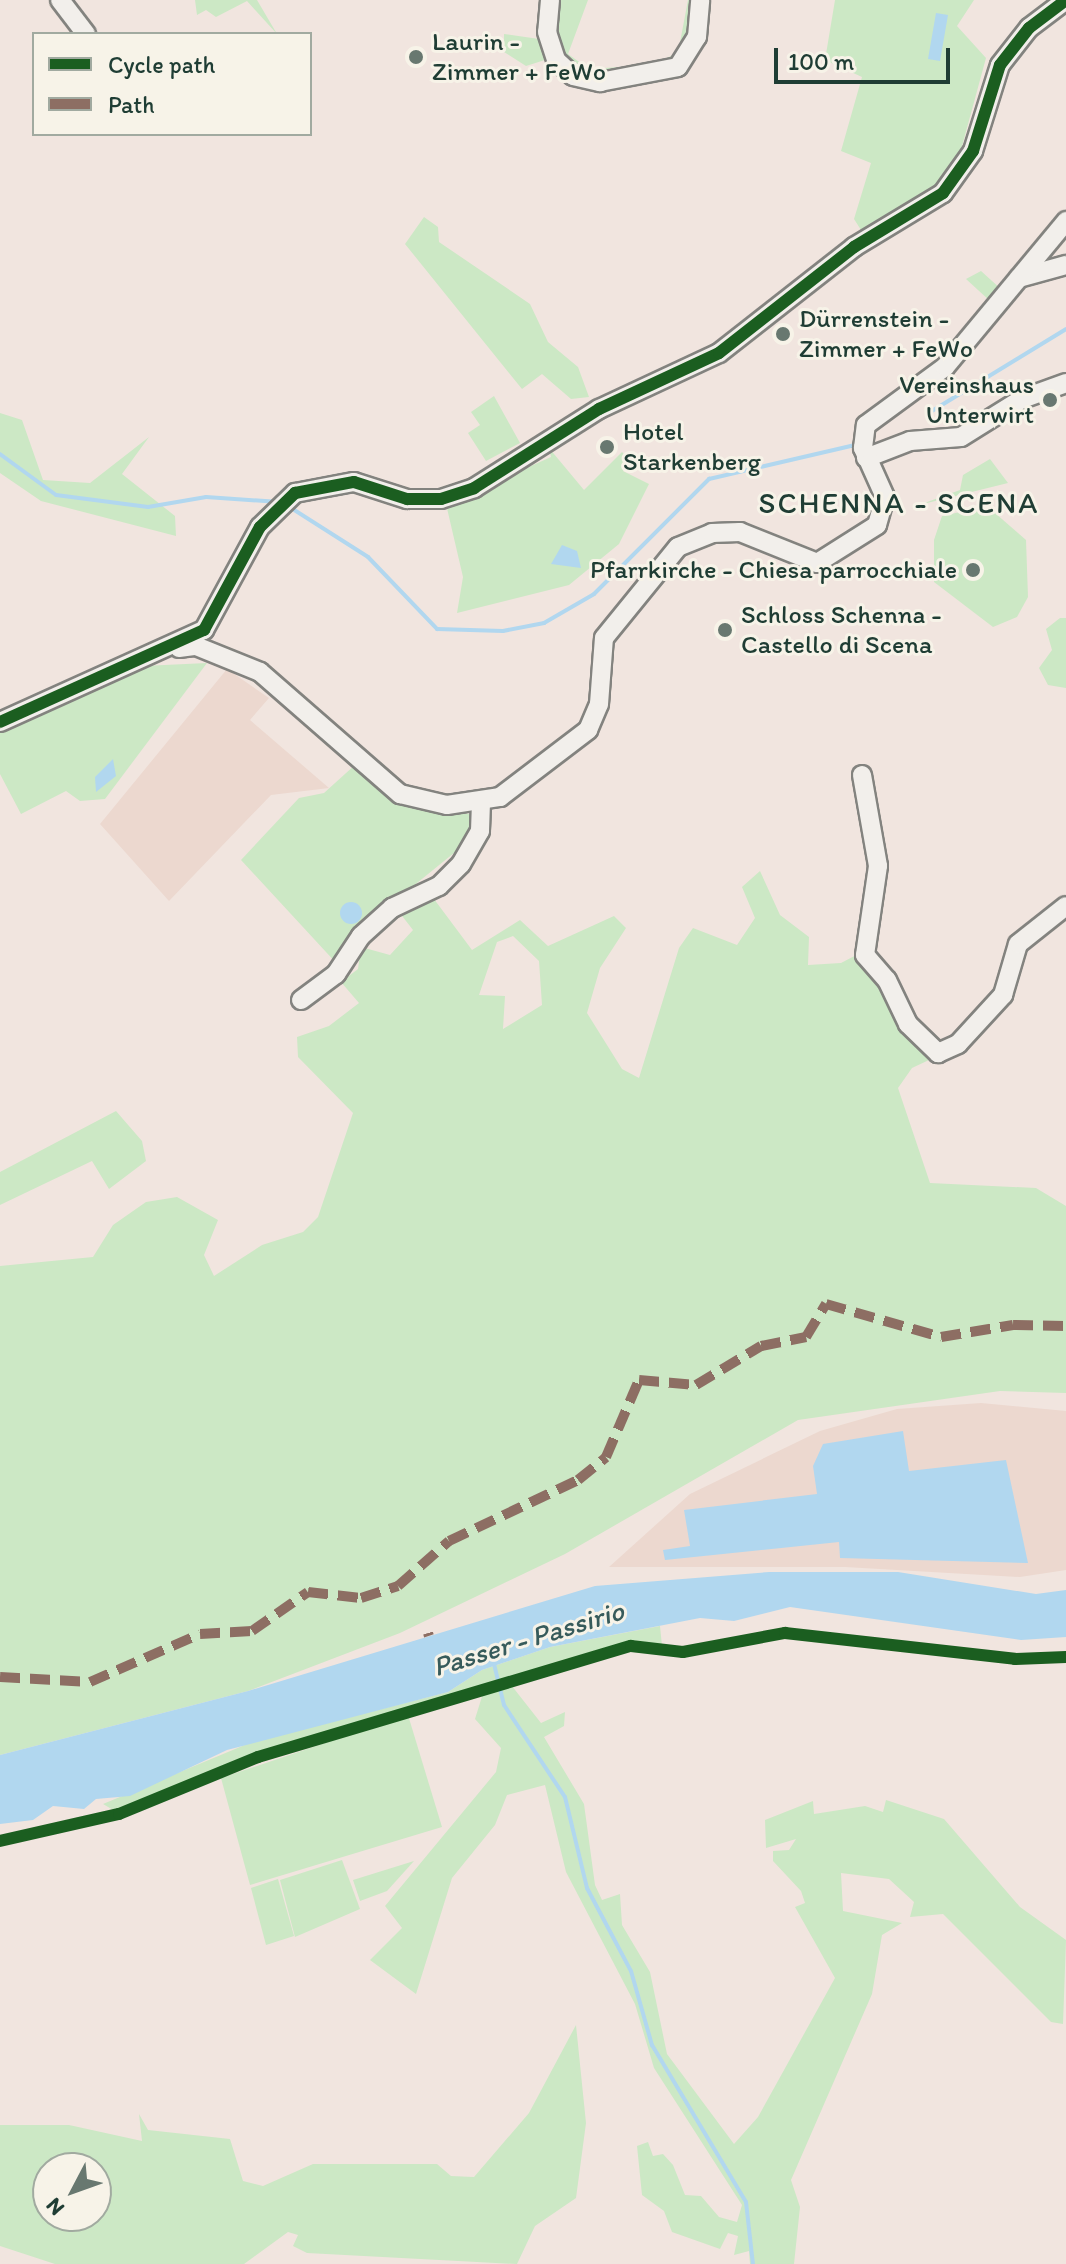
<!DOCTYPE html>
<html>
<head>
<meta charset="utf-8">
<style>
	body { margin:0 }
	#map { position:relative; width:1066px; height:2264px; overflow:hidden; background:#f1e5df; font-family:Itim,sans-serif }
	div>[style] { position:absolute }
	.built>* { inset:0; background:#ecd8cf }
	.green>* { inset:0; background:#cce8c5 }
	.water>* { inset:0; background:#b1d7ef }
	.round { border-radius:50% }
	.stream>* { height:4px; margin:-2px; padding:0 2px; transform-origin:2px; border-radius:2px; background:#b1d7ef }
	.roads { filter:drop-shadow(2px 0 #83837f) drop-shadow(-2px 0 #83837f) drop-shadow(0 2px #83837f) drop-shadow(0 -2px #83837f) }
	.minor>* { height:18px; margin:-9px; padding:0 9px; transform-origin:9px; border-radius:9px; background:#f2efeb }
	.quiet>* { height:10px; margin-top:-5px; transform-origin:0; background:repeating-linear-gradient(90deg,#8d6e63 0 20px,transparent 0 30px) }
	.cycleway>* { height:12px; margin:-6px; padding:0 6px; transform-origin:6px; border-radius:6px; background:#1b5e20 }
	.dots>* { width:22px; height:22px; translate:-50% -50%; box-sizing:border-box; border:4px solid #f7f3e8; border-radius:50% }
	span { translate:-50% -50%; white-space:nowrap; text-align:center; line-height:1.15; -webkit-text-stroke:6px #f7f3e8; paint-order:stroke }
	.poi-label { font-size:26px; color:#1f3d34 }
	.left { translate:0 -50%; text-align:left }
	.right { translate:-100% -50%; text-align:right }
	.water-label { font-size:28px; color:#375b5b; font-style:italic }
	.quarter-label { font-size:30px; color:#1f3d34; letter-spacing:2px }
	.legend { position:absolute; left:32px; top:32px; width:280px; height:104px; box-sizing:border-box; background:#f7f3e8; border:2px solid #a1aaa0; margin:0; padding:10px 14px; list-style:none; font-size:24px; color:#1f3d34 }
	.legend li { display:flex; align-items:center; gap:16px; height:40px }
	.legend b { width:40px; border:2px solid #a1aaa0 }
	.north { position:absolute; left:32px; top:2152px; width:80px; height:80px; box-sizing:border-box; background:#f7f3e8; border:2px solid #a1aaa0; border-radius:50%; rotate:229deg; font-size:22px; font-weight:700; line-height:32px; text-align:center; color:#1f3d34 }
	.north::after { content:''; display:block; margin:auto; width:28px; height:36px; background:#687870; clip-path:polygon(50% 0,100% 100%,50% 72%,0 100%) }
	.scale { position:absolute; left:774px; top:48px; width:176px; height:36px; box-sizing:border-box; border:4px solid #1f3d34; border-top:0; padding-left:10px; font-size:24px; line-height:28px; white-space:nowrap; color:#1f3d34; -webkit-text-stroke:6px #f7f3e8; paint-order:stroke }
</style>
</head>
<body>
<div id="map">
	<div class="built">
		<div style="clip-path:polygon(227px 669px,269px 698px,250px 720px,329px 788px,271px 795px,169px 901px,100px 824px)"></div>
		<div style="clip-path:polygon(981px 1403px,1066px 1411px,1066px 1570px,1020px 1577px,845px 1567px,609px 1567px,690px 1494px,820px 1431px,897px 1409px)"></div>
	</div>
	<div class="green">
		<div style="clip-path:polygon(195px 0,257px 0,277px 34px,247px 1px,216px 17px,206px 10px,197px 15px)"></div>
		<div style="clip-path:polygon(559px 0,588px 0,568px 54px,589px 69px,650px 65px,678px 53px,688px 0,696px 0,690px 46px,657px 71px,579px 75px,559px 54px)"></div>
		<div style="clip-path:polygon(835px 0,974px 0,957px 26px,986px 58px,958px 161px,937px 187px,861px 230px,854px 219px,871px 163px,841px 151px,862px 77px,825px 60px)"></div>
		<div style="clip-path:polygon(504px 34px,539px 39px,548px 59px,526px 66px,504px 52px)"></div>
		<div style="clip-path:polygon(424px 217px,438px 227px,439px 242px,530px 304px,548px 342px,578px 367px,589px 397px,571px 399px,542px 374px,522px 389px,405px 244px)"></div>
		<div style="clip-path:polygon(981px 271px,1002px 290px,973px 326px,990px 301px,966px 279px)"></div>
		<div style="clip-path:polygon(494px 396px,520px 443px,486px 461px,468px 433px,480px 425px,471px 412px)"></div>
		<div style="clip-path:polygon(0 413px,22px 420px,43px 480px,90px 483px,149px 437px,122px 474px,175px 516px,176px 536px,41px 501px,0 473px)"></div>
		<div style="clip-path:polygon(549px 448px,584px 490px,622px 452px,631px 461px,623px 471px,649px 484px,619px 544px,569px 585px,457px 613px,463px 577px,446px 504px,551px 457px)"></div>
		<div style="clip-path:polygon(990px 459px,1008px 483px,919px 505px,960px 490px,963px 475px)"></div>
		<div style="clip-path:polygon(987px 506px,1026px 540px,1028px 597px,1017px 617px,993px 627px,934px 582px,934px 540px,942px 516px)"></div>
		<div style="clip-path:polygon(1060px 618px,1066px 618px,1066px 688px,1048px 685px,1039px 668px,1052px 650px,1046px 629px)"></div>
		<div style="clip-path:polygon(207px 663px,105px 799px,80px 801px,66px 791px,21px 814px,0 774px,0 731px,143px 666px)"></div>
		<div style="clip-path:polygon(356px 764px,420px 807px,470px 814px,470px 840px,396px 900px,338px 965px,241px 860px,299px 798px,324px 793px)"></div>
		<div style="clip-path:polygon(evenodd,760px 871px,780px 915px,809px 937px,808px 965px,841px 963px,864px 951px,899px 1010px,946px 1052px,912px 1068px,898px 1088px,930px 1183px,1036px 1188px,1066px 1206px,1066px 1393px,1000px 1391px,798px 1420px,565px 1554px,400px 1633px,248px 1691px,0 1755px,0 1266px,93px 1257px,113px 1225px,146px 1202px,177px 1197px,218px 1220px,204px 1255px,214px 1276px,262px 1245px,303px 1232px,318px 1217px,353px 1113px,298px 1057px,297px 1037px,329px 1026px,359px 1003px,341px 982px,358px 969px,361px 947px,390px 955px,413px 930px,399px 912px,431px 895px,472px 950px,520px 920px,548px 946px,614px 916px,626px 928px,600px 968px,587px 1013px,622px 1069px,639px 1078px,679px 948px,693px 928px,737px 945px,755px 918px,742px 887px,760px 871px,513px 936px,539px 961px,542px 1005px,503px 1029px,505px 996px,479px 995px,497px 942px,513px 936px)"></div>
		<div style="clip-path:polygon(116px 1111px,142px 1141px,146px 1161px,109px 1189px,92px 1161px,0 1205px,0 1172px)"></div>
		<div style="clip-path:polygon(660px 1626px,662px 1646px,631px 1646px,508px 1681px,541px 1723px,565px 1712px,564px 1726px,544px 1737px,584px 1804px,595px 1885px,602px 1900px,620px 1894px,622px 1925px,650px 1972px,667px 2054px,734px 2144px,758px 2117px,835px 1978px,795px 1907px,805px 1903px,801px 1891px,773px 1861px,773px 1851px,789px 1850px,796px 1839px,766px 1848px,765px 1820px,813px 1801px,814px 1814px,865px 1806px,883px 1812px,886px 1800px,944px 1819px,1020px 1907px,1066px 1940px,1063px 2024px,1051px 2022px,943px 1914px,910px 1917px,914px 1902px,889px 1879px,841px 1873px,843px 1911px,902px 1923px,882px 1935px,872px 1994px,791px 2180px,800px 2207px,794px 2264px,750px 2264px,749px 2251px,734px 2255px,738px 2236px,728px 2233px,720px 2249px,672px 2232px,664px 2211px,642px 2195px,637px 2146px,648px 2142px,653px 2156px,663px 2154px,673px 2165px,685px 2195px,701px 2196px,719px 2217px,737px 2222px,742px 2205px,654px 2068px,635px 2004px,566px 1872px,545px 1785px,507px 1795px,495px 1825px,452px 1878px,416px 1994px,370px 1960px,402px 1928px,385px 1906px,496px 1772px,501px 1748px,475px 1719px,484px 1690px,258px 1757px,120px 1814px,103px 1804px,252px 1742px,448px 1692px,482px 1670px,550px 1647px)"></div>
		<div style="clip-path:polygon(408px 1715px,442px 1827px,250px 1885px,221px 1778px)"></div>
		<div style="clip-path:polygon(342px 1860px,360px 1909px,295px 1937px,280px 1880px)"></div>
		<div style="clip-path:polygon(414px 1861px,387px 1891px,360px 1901px,353px 1880px)"></div>
		<div style="clip-path:polygon(278px 1879px,294px 1936px,266px 1945px,251px 1888px)"></div>
		<div style="clip-path:polygon(evenodd,576px 2025px,586px 2123px,576px 2198px,535px 2226px,517px 2264px,307px 2253px,293px 2246px,298px 2235px,288px 2232px,244px 2264px,55px 2264px,0 2246px,0 2125px,69px 2125px,142px 2141px,139px 2114px,148px 2130px,230px 2139px,243px 2181px,263px 2186px,313px 2164px,437px 2164px,451px 2176px,474px 2177px,529px 2113px,576px 2025px,96px 2168px,96px 2216px,48px 2216px,48px 2168px,96px 2168px)"></div>
	</div>
	<div class="water">
		<div style="clip-path:polygon(936px 13px,948px 15px,940px 61px,928px 59px)"></div>
		<div style="clip-path:polygon(562px 545px,577px 551px,581px 568px,551px 564px)"></div>
		<div style="clip-path:polygon(113px 759px,116px 776px,96px 792px,95px 777px)"></div>
		<div class="round" style="left:340px;top:902px;width:22px;height:22px"></div>
		<div style="clip-path:polygon(903px 1431px,909px 1471px,1006px 1460px,1028px 1563px,840px 1558px,839px 1542px,665px 1560px,663px 1550px,690px 1546px,684px 1510px,817px 1494px,813px 1466px,823px 1444px)"></div>
		<div style="clip-path:polygon(769px 1572px,898px 1572px,1036px 1594px,1066px 1590px,1066px 1637px,1021px 1640px,790px 1607px,734px 1621px,700px 1618px,550px 1647px,482px 1670px,448px 1692px,227px 1750px,130px 1796px,96px 1799px,84px 1809px,53px 1806px,33px 1820px,0 1824px,0 1755px,248px 1691px,595px 1586px)"></div>
	</div>
	<div class="stream">
		<div style="left:927px;top:414px;width:163px;rotate:-31.4deg"></div>
		<div style="left:0;top:454px;width:69px;rotate:36.2deg"></div>
		<div style="left:56px;top:495px;width:93px;rotate:7.4deg"></div>
		<div style="left:148px;top:507px;width:59px;rotate:-9.8deg"></div>
		<div style="left:206px;top:497px;width:74px;rotate:3.9deg"></div>
		<div style="left:288px;top:506px;width:95px;rotate:32.5deg"></div>
		<div style="left:368px;top:557px;width:100px;rotate:46.2deg"></div>
		<div style="left:437px;top:629px;width:66px;rotate:1.7deg"></div>
		<div style="left:503px;top:631px;width:42px;rotate:-11deg"></div>
		<div style="left:544px;top:623px;width:58px;rotate:-30.1deg"></div>
		<div style="left:594px;top:594px;width:163px;rotate:-45deg"></div>
		<div style="left:709px;top:479px;width:150px;rotate:-13.1deg"></div>
		<div style="left:494px;top:1664px;width:42px;rotate:76.3deg"></div>
		<div style="left:504px;top:1705px;width:110px;rotate:56.5deg"></div>
		<div style="left:565px;top:1797px;width:94px;rotate:76.4deg"></div>
		<div style="left:587px;top:1888px;width:94px;rotate:62.1deg"></div>
		<div style="left:631px;top:1971px;width:77px;rotate:74.2deg"></div>
		<div style="left:652px;top:2045px;width:183px;rotate:59.1deg"></div>
		<div style="left:746px;top:2202px;width:62px;rotate:83.6deg"></div>
	</div>
	<div class="roads">
		<div class="minor">
			<div style="left:60px;top:0;width:43px;rotate:52.6deg"></div>
			<div style="left:550px;top:0;width:32px;rotate:95deg"></div>
			<div style="left:547px;top:32px;width:29px;rotate:72deg"></div>
			<div style="left:556px;top:60px;width:23px;rotate:43deg"></div>
			<div style="left:573px;top:76px;width:28px;rotate:13deg"></div>
			<div style="left:600px;top:82px;width:79px;rotate:-10.9deg"></div>
			<div style="left:678px;top:67px;width:36px;rotate:-58deg"></div>
			<div style="left:697px;top:37px;width:37px;rotate:-85deg"></div>
			<div style="left:1019px;top:278px;width:49px;rotate:-15.5deg"></div>
			<div style="left:866px;top:458px;width:47px;rotate:-21.1deg"></div>
			<div style="left:910px;top:441px;width:51px;rotate:-4.5deg"></div>
			<div style="left:961px;top:437px;width:72px;rotate:-31.9deg"></div>
			<div style="left:1022px;top:399px;width:47px;rotate:-20deg"></div>
			<div style="left:179px;top:648px;width:17px;rotate:-7deg"></div>
			<div style="left:196px;top:646px;width:69px;rotate:22.1deg"></div>
			<div style="left:260px;top:672px;width:186px;rotate:41.1deg"></div>
			<div style="left:400px;top:794px;width:48px;rotate:13.2deg"></div>
			<div style="left:447px;top:805px;width:54px;rotate:-8.6deg"></div>
			<div style="left:500px;top:797px;width:111px;rotate:-37.3deg"></div>
			<div style="left:588px;top:730px;width:28px;rotate:-67deg"></div>
			<div style="left:599px;top:704px;width:66px;rotate:-85.7deg"></div>
			<div style="left:604px;top:638px;width:117px;rotate:-50.9deg"></div>
			<div style="left:678px;top:547px;width:37px;rotate:-22deg"></div>
			<div style="left:712px;top:533px;width:28px;rotate:-2deg"></div>
			<div style="left:740px;top:532px;width:83px;rotate:21.9deg"></div>
			<div style="left:817px;top:563px;width:71px;rotate:-32.3deg"></div>
			<div style="left:877px;top:525px;width:29px;rotate:-74deg"></div>
			<div style="left:885px;top:497px;width:54px;rotate:-114.2deg"></div>
			<div style="left:863px;top:448px;width:23px;rotate:-83deg"></div>
			<div style="left:866px;top:425px;width:98px;rotate:-36.3deg"></div>
			<div style="left:945px;top:367px;width:190px;rotate:-50.3deg"></div>
			<div style="left:0;top:722px;width:224px;rotate:-24.3deg"></div>
			<div style="left:204px;top:630px;width:117px;rotate:-61.5deg"></div>
			<div style="left:260px;top:527px;width:49px;rotate:-44.2deg"></div>
			<div style="left:295px;top:493px;width:60px;rotate:-10.6deg"></div>
			<div style="left:354px;top:482px;width:56px;rotate:17.8deg"></div>
			<div style="left:407px;top:499px;width:34px"></div>
			<div style="left:441px;top:499px;width:35px;rotate:-18deg"></div>
			<div style="left:474px;top:488px;width:148px;rotate:-32.3deg"></div>
			<div style="left:599px;top:409px;width:132px;rotate:-25deg"></div>
			<div style="left:719px;top:353px;width:172px;rotate:-38.1deg"></div>
			<div style="left:854px;top:247px;width:104px;rotate:-31.2deg"></div>
			<div style="left:943px;top:193px;width:52px;rotate:-54.5deg"></div>
			<div style="left:973px;top:151px;width:90px;rotate:-72.6deg"></div>
			<div style="left:1000px;top:65px;width:47px;rotate:-51.9deg"></div>
			<div style="left:1029px;top:28px;width:46px;rotate:-37.1deg"></div>
			<div style="left:862px;top:775px;width:92px;rotate:80deg"></div>
			<div style="left:878px;top:866px;width:90px;rotate:98.3deg"></div>
			<div style="left:865px;top:955px;width:33px;rotate:49deg"></div>
			<div style="left:887px;top:980px;width:49px;rotate:64.5deg"></div>
			<div style="left:908px;top:1024px;width:42px;rotate:44deg"></div>
			<div style="left:938px;top:1053px;width:22px;rotate:-24deg"></div>
			<div style="left:958px;top:1044px;width:67px;rotate:-47.4deg"></div>
			<div style="left:1003px;top:995px;width:53px;rotate:-73.6deg"></div>
			<div style="left:1018px;top:944px;width:61px;rotate:-38.4deg"></div>
			<div style="left:301px;top:1000px;width:44px;rotate:-36.6deg"></div>
			<div style="left:336px;top:974px;width:45px;rotate:-56.7deg"></div>
			<div style="left:361px;top:936px;width:42px;rotate:-42.1deg"></div>
			<div style="left:392px;top:908px;width:52px;rotate:-25.1deg"></div>
			<div style="left:439px;top:886px;width:31px;rotate:-45deg"></div>
			<div style="left:461px;top:864px;width:38px;rotate:-60deg"></div>
			<div style="left:480px;top:831px;width:27px;rotate:-88deg"></div>
		</div>
	</div>
	<div class="quiet">
		<div style="left:428px;top:1633px;width:3px;rotate:72deg"></div>
		<div style="left:0;top:1677px;width:90px;rotate:3.2deg"></div>
		<div style="left:90px;top:1682px;width:120px;rotate:-23.6deg"></div>
		<div style="left:200px;top:1634px;width:52px;rotate:-3.3deg"></div>
		<div style="left:252px;top:1631px;width:68px;rotate:-34.9deg"></div>
		<div style="left:308px;top:1592px;width:53px;rotate:6.5deg"></div>
		<div style="left:361px;top:1598px;width:39px;rotate:-18deg"></div>
		<div style="left:398px;top:1586px;width:68px;rotate:-41.4deg"></div>
		<div style="left:449px;top:1541px;width:143px;rotate:-25.3deg"></div>
		<div style="left:578px;top:1480px;width:36px;rotate:-39deg"></div>
		<div style="left:606px;top:1457px;width:84px;rotate:-66.8deg"></div>
		<div style="left:639px;top:1380px;width:57px;rotate:5deg"></div>
		<div style="left:696px;top:1385px;width:76px;rotate:-31deg"></div>
		<div style="left:761px;top:1346px;width:46px;rotate:-11.3deg"></div>
		<div style="left:806px;top:1337px;width:39px;rotate:-59deg"></div>
		<div style="left:826px;top:1304px;width:120px;rotate:16deg"></div>
		<div style="left:941px;top:1337px;width:73px;rotate:-9.5deg"></div>
		<div style="left:1013px;top:1325px;width:53px;rotate:1.1deg"></div>
	</div>
	<div class="cycleway">
		<div style="left:0;top:722px;width:224px;rotate:-24.3deg"></div>
		<div style="left:204px;top:630px;width:117px;rotate:-61.5deg"></div>
		<div style="left:260px;top:527px;width:49px;rotate:-44.2deg"></div>
		<div style="left:295px;top:493px;width:60px;rotate:-10.6deg"></div>
		<div style="left:354px;top:482px;width:56px;rotate:17.8deg"></div>
		<div style="left:407px;top:499px;width:34px"></div>
		<div style="left:441px;top:499px;width:35px;rotate:-18deg"></div>
		<div style="left:474px;top:488px;width:148px;rotate:-32.3deg"></div>
		<div style="left:599px;top:409px;width:132px;rotate:-25deg"></div>
		<div style="left:719px;top:353px;width:172px;rotate:-38.1deg"></div>
		<div style="left:854px;top:247px;width:104px;rotate:-31.2deg"></div>
		<div style="left:943px;top:193px;width:52px;rotate:-54.5deg"></div>
		<div style="left:973px;top:151px;width:90px;rotate:-72.6deg"></div>
		<div style="left:1000px;top:65px;width:47px;rotate:-51.9deg"></div>
		<div style="left:1029px;top:28px;width:46px;rotate:-37.1deg"></div>
		<div style="left:0;top:1841px;width:122px;rotate:-12.8deg"></div>
		<div style="left:119px;top:1814px;width:150px;rotate:-22.3deg"></div>
		<div style="left:258px;top:1757px;width:389px;rotate:-16.6deg"></div>
		<div style="left:631px;top:1646px;width:52px;rotate:6.6deg"></div>
		<div style="left:683px;top:1652px;width:104px;rotate:-10.6deg"></div>
		<div style="left:785px;top:1633px;width:231px;rotate:6.4deg"></div>
		<div style="left:1015px;top:1659px;width:51px;rotate:-2.2deg"></div>
	</div>
	<div class="dots">
		<div style="left:416px;top:57px;background:#687870"></div>
		<div style="left:783px;top:334px;background:#687870"></div>
		<div style="left:1050px;top:400px;background:#687870"></div>
		<div style="left:607px;top:447px;background:#687870"></div>
		<div style="left:973px;top:570px;background:#687870"></div>
		<div style="left:725px;top:630px;background:#687870"></div>
	</div>
	<div class="poi-label">
		<span class="left" style="left:432px;top:57px">Laurin -<br>Zimmer + FeWo</span>
		<span class="left" style="left:799px;top:334px">Dürrenstein -<br>Zimmer + FeWo</span>
		<span class="right" style="left:1034px;top:400px">Vereinshaus<br>Unterwirt</span>
		<span class="left" style="left:623px;top:447px">Hotel<br>Starkenberg</span>
		<span class="right" style="left:957px;top:570px">Pfarrkirche - Chiesa parrocchiale</span>
		<span class="left" style="left:741px;top:630px">Schloss Schenna -<br>Castello di Scena</span>
	</div>
	<div class="water-label">
		<span style="left:528px;top:1638px;rotate:-17deg">Passer - Passirio</span>
	</div>
	<div class="quarter-label">
		<span style="left:899px;top:503px">SCHENNA - SCENA</span>
	</div>
	<ul class="legend">
	<li><b style="height:10px;background:#1b5e20"></b>Cycle path</li>
	<li><b style="height:10px;background:#8d6e63"></b>Path</li>
	</ul>
	<div class="north">N</div>
	<div class="scale">100 m</div>
</div>
</body>
</html>
